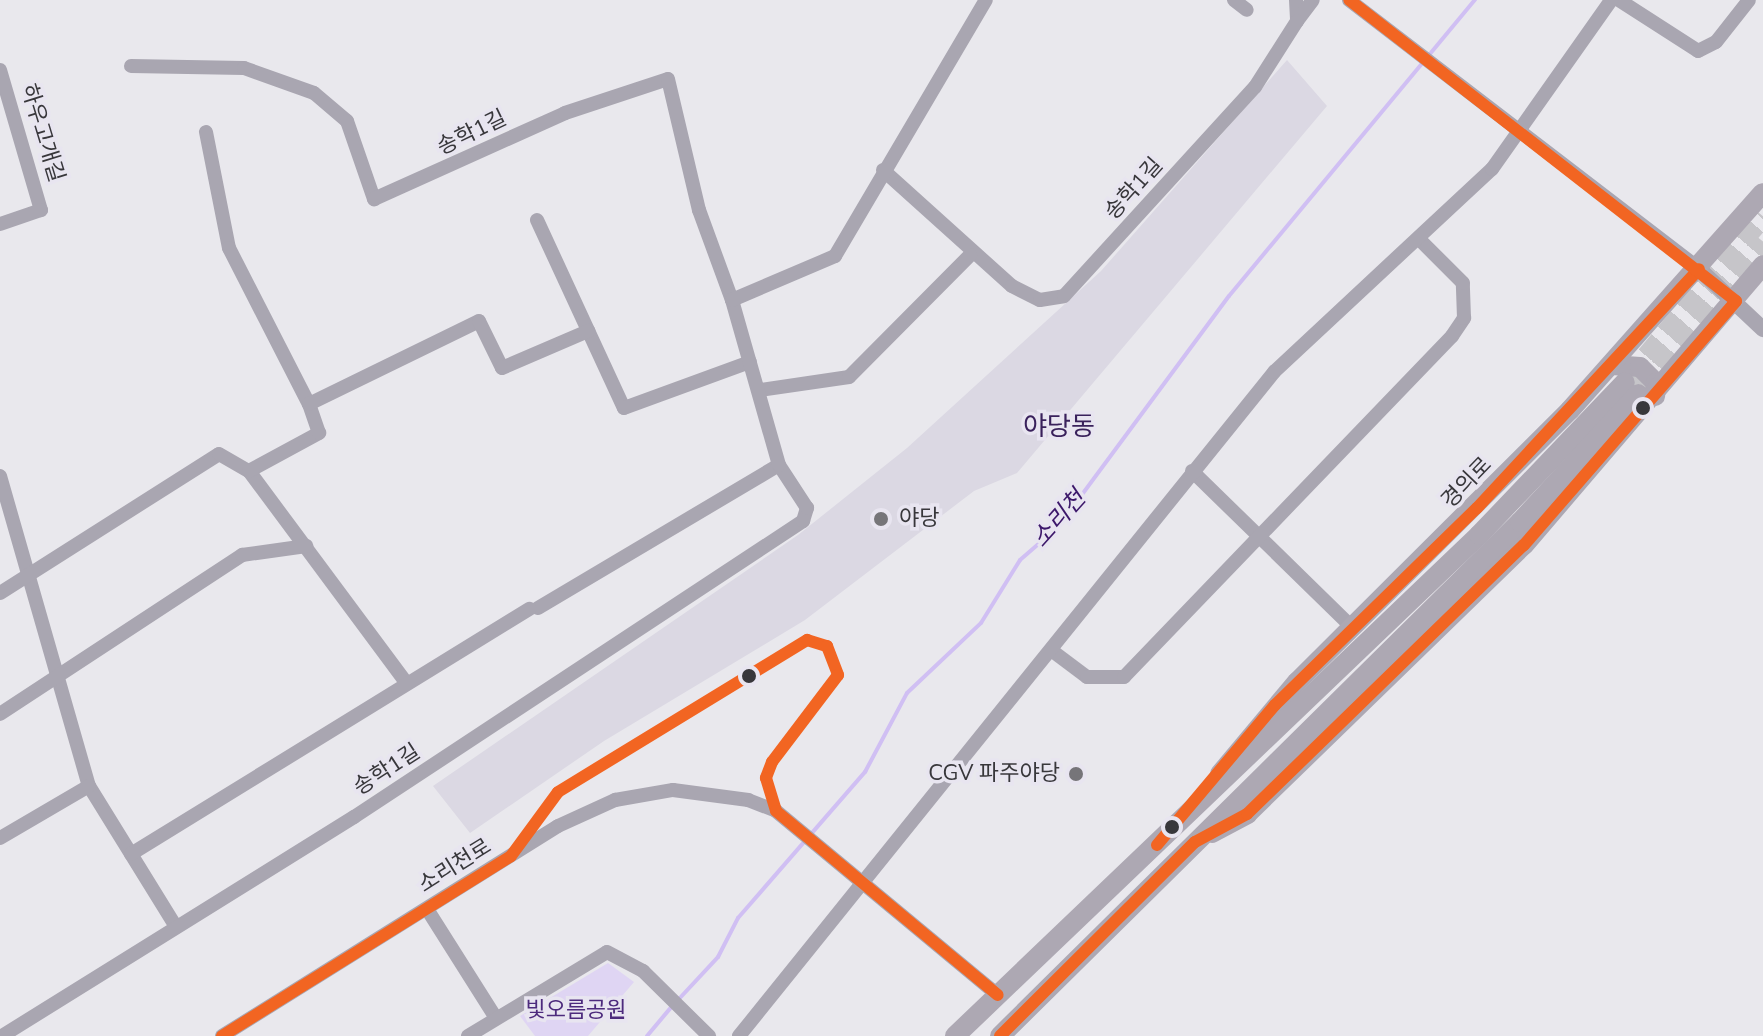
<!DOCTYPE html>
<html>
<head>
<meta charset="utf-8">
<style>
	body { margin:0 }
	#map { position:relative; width:1763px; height:1036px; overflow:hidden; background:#e9e8ed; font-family:"Nunito Sans","Noto Sans KR",sans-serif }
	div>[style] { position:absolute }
	.built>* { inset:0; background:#dbd8e3 }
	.green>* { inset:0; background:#dfd5f3 }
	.stream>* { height:4px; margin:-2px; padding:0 2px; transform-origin:2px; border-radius:2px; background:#d0bff3 }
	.primary-tunnel>* { height:20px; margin-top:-10px; transform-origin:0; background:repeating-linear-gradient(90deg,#c6c5c9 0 20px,transparent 0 30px) }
	.minor>* { height:14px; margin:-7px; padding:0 7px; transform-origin:7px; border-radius:7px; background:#a9a6b1 }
	.tertiary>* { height:16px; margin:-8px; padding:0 8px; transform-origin:8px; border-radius:8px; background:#a9a6b1 }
	.primary>* { height:20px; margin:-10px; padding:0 10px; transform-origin:10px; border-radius:10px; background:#ada8b3 }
	.bus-1>* { height:12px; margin:-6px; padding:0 6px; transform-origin:6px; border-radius:6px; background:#f26522 }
	.dots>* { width:22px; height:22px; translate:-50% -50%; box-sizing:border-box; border:4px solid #e8e5f0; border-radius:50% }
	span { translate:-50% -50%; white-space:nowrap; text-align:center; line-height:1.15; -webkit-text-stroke:7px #e8e5f0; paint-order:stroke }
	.street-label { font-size:22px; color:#38373b }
	.poi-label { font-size:22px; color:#38373b }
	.left { translate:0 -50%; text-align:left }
	.right { translate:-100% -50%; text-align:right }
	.park-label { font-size:22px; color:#4d2b7d }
	.water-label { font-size:24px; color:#3c176a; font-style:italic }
	.quarter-label { font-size:26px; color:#39215b }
</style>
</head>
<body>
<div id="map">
	<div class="built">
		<div style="clip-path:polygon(1287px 60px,1327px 106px,1017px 473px,974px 491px,805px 620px,604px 741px,470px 833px,433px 786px,798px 535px,907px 448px,1101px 271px)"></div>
	</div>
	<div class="green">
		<div style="clip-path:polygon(608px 963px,634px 982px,588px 1036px,535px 1036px,520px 1016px)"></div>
	</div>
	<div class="stream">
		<div style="left:678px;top:1000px;width:59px;rotate:-47.1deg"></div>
		<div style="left:718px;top:957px;width:44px;rotate:-62.9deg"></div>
		<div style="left:738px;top:918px;width:194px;rotate:-49deg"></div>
		<div style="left:865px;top:772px;width:89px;rotate:-62deg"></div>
		<div style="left:907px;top:693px;width:102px;rotate:-43.4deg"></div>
		<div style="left:981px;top:623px;width:74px;rotate:-58.2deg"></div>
		<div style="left:1020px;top:560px;width:50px;rotate:-41deg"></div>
		<div style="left:1058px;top:527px;width:287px;rotate:-53.5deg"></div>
		<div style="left:1229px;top:296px;width:385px;rotate:-50.3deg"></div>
		<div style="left:647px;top:1036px;width:39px;rotate:-50deg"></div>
	</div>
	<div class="primary-tunnel">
		<div style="left:1627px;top:379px;width:212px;rotate:-50deg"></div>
		<div style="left:1641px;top:391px;width:193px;rotate:-50.9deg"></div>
	</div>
	<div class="minor">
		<div style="left:1234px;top:0;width:16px;rotate:38deg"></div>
		<div style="left:1296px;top:0;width:21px;rotate:87deg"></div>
		<div style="left:1297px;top:21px;width:26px;rotate:-53deg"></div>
		<div style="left:1349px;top:0;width:441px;rotate:37.5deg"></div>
		<div style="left:1619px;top:0;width:94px;rotate:32.8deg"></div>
		<div style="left:1698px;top:51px;width:20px;rotate:-27deg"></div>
		<div style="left:1716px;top:42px;width:53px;rotate:-51.8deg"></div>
		<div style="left:131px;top:66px;width:113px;rotate:1deg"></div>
		<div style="left:244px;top:68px;width:74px;rotate:19.7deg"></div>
		<div style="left:314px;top:93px;width:43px;rotate:40.3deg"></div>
		<div style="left:347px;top:121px;width:83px;rotate:70.9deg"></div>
		<div style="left:374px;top:199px;width:209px;rotate:-24.2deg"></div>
		<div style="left:565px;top:113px;width:108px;rotate:-18.3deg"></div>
		<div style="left:668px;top:79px;width:135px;rotate:76.7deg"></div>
		<div style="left:699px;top:210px;width:96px;rotate:69.9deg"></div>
		<div style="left:0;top:70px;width:146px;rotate:73.7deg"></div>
		<div style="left:41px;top:210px;width:43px;rotate:161.1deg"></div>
		<div style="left:206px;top:132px;width:118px;rotate:78.8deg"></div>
		<div style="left:229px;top:248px;width:175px;rotate:62.9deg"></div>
		<div style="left:883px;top:170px;width:173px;rotate:42deg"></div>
		<div style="left:1012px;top:286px;width:31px;rotate:27deg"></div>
		<div style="left:1040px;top:300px;width:24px;rotate:-9deg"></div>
		<div style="left:1064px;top:296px;width:283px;rotate:-47.6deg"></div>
		<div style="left:1255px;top:87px;width:78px;rotate:-57.5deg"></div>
		<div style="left:537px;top:220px;width:207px;rotate:65.2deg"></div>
		<div style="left:624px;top:408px;width:134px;rotate:-20.1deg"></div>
		<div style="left:760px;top:390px;width:90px;rotate:-8.3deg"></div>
		<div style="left:849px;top:377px;width:172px;rotate:-45.2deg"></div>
		<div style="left:249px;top:471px;width:265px;rotate:53.4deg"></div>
		<div style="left:1192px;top:471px;width:225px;rotate:44.3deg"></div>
		<div style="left:0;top:476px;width:323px;rotate:74deg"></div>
		<div style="left:89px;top:786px;width:163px;rotate:58.3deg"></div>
		<div style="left:0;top:593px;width:259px;rotate:-32.4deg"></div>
		<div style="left:219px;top:454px;width:34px;rotate:30deg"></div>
		<div style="left:249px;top:471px;width:80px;rotate:-28.5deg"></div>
		<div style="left:319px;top:433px;width:31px;rotate:-109deg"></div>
		<div style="left:309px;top:404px;width:189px;rotate:-26deg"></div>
		<div style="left:479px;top:321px;width:52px;rotate:63.9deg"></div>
		<div style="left:502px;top:368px;width:94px;rotate:-23.3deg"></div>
		<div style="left:538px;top:608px;width:280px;rotate:-30.7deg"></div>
		<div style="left:1051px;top:650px;width:45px;rotate:36.9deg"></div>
		<div style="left:1087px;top:677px;width:37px"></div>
		<div style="left:1124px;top:677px;width:473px;rotate:-46.1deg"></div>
		<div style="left:1452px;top:336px;width:22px;rotate:-56deg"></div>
		<div style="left:1464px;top:318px;width:35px;rotate:-92deg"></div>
		<div style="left:1463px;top:283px;width:61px;rotate:-135deg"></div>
		<div style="left:0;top:714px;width:290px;rotate:-33.3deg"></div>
		<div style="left:242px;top:555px;width:65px;rotate:-8deg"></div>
		<div style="left:0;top:838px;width:103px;rotate:-30.3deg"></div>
		<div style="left:131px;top:854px;width:468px;rotate:-31.6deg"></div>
		<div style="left:427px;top:909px;width:129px;rotate:57.7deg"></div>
		<div style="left:2px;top:1036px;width:415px;rotate:-31.9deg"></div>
		<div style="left:354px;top:817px;width:538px;rotate:-33.39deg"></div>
		<div style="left:803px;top:521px;width:14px;rotate:-73deg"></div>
		<div style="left:807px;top:508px;width:51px;rotate:-123.1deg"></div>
		<div style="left:779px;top:465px;width:172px;rotate:-105.9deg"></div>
		<div style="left:732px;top:300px;width:112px;rotate:-23.1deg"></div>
		<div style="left:835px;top:256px;width:297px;rotate:-59.5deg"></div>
		<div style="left:222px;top:1036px;width:396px;rotate:-32deg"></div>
		<div style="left:558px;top:826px;width:63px;rotate:-24.5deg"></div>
		<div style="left:615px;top:800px;width:59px;rotate:-9.8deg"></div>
		<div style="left:673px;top:790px;width:76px;rotate:7.6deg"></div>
		<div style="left:748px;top:800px;width:30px;rotate:21deg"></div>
		<div style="left:776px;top:811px;width:288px;rotate:39.7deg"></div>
		<div style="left:468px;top:1036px;width:162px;rotate:-31.1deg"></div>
		<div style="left:607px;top:952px;width:41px;rotate:27.8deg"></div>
		<div style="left:643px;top:971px;width:93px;rotate:44.6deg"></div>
		<div style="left:739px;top:1036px;width:853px;rotate:-51.14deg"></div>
		<div style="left:1274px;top:372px;width:298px;rotate:-43deg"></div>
		<div style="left:1492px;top:169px;width:207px;rotate:-54.8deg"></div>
	</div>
	<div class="tertiary">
		<div style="left:1699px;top:269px;width:88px;rotate:43.2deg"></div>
	</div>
	<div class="primary">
		<div style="left:1612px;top:365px;width:28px;rotate:4deg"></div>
		<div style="left:1640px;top:367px;width:23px;rotate:45deg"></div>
		<div style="left:1656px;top:383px;width:13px;rotate:94deg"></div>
		<div style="left:1220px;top:774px;width:120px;rotate:-50.1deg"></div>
		<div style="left:1297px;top:682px;width:385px;rotate:-44.9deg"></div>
		<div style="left:1570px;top:410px;width:290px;rotate:-48.4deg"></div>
		<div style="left:1212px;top:833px;width:40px;rotate:-28deg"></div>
		<div style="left:1247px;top:814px;width:386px;rotate:-44.2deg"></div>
		<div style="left:1524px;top:545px;width:368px;rotate:-49.5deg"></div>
		<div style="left:955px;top:1036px;width:725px;rotate:-43.71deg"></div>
		<div style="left:1479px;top:535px;width:211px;rotate:-46.3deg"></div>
		<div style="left:1000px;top:1036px;width:731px;rotate:-44.67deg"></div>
		<div style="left:1520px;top:522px;width:174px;rotate:-47.3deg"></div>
	</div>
	<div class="bus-1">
		<div style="left:1157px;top:845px;width:183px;rotate:-49.9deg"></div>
		<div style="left:1275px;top:705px;width:282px;rotate:-44.3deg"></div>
		<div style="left:1477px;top:508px;width:326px;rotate:-47.1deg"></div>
		<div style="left:222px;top:1036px;width:340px;rotate:-31.9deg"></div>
		<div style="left:511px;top:856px;width:79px;rotate:-53.7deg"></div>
		<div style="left:558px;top:792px;width:292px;rotate:-31.4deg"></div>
		<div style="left:807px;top:640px;width:21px;rotate:17deg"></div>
		<div style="left:827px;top:646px;width:31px;rotate:69deg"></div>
		<div style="left:838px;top:675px;width:109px;rotate:127.2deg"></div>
		<div style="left:772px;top:762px;width:17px;rotate:111deg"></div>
		<div style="left:766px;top:778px;width:34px;rotate:73deg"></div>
		<div style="left:776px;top:811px;width:288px;rotate:39.7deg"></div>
		<div style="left:1000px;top:1036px;width:275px;rotate:-44.9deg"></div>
		<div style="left:1195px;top:842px;width:59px;rotate:-28.3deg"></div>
		<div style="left:1247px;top:814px;width:386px;rotate:-44.2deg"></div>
		<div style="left:1524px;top:545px;width:323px;rotate:-49deg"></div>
		<div style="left:1736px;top:301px;width:490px;rotate:-142.1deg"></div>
	</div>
	<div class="dots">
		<div style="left:1643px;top:408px;background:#38373b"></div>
		<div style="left:881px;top:519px;background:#767579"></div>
		<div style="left:749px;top:676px;background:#38373b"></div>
		<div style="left:1076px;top:774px;background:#767579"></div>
		<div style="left:1172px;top:827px;background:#38373b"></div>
	</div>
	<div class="street-label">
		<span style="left:42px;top:133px;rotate:73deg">하우고개길</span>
		<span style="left:472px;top:133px;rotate:-26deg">송학1길</span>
		<span style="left:1134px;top:189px;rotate:-48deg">송학1길</span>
		<span style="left:1467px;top:483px;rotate:-46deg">경의로</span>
		<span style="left:387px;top:770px;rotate:-33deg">송학1길</span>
		<span style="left:455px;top:866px;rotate:-32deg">소리천로</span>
	</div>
	<div class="poi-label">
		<span class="left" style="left:899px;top:519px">야당</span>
		<span class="right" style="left:1060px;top:774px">CGV 파주야당</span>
	</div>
	<div class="park-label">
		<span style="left:576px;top:1011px">빛오름공원</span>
	</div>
	<div class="water-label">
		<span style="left:1059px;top:519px;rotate:-48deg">소리천</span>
	</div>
	<div class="quarter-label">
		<span style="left:1059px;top:427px">야당동</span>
	</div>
</div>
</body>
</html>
